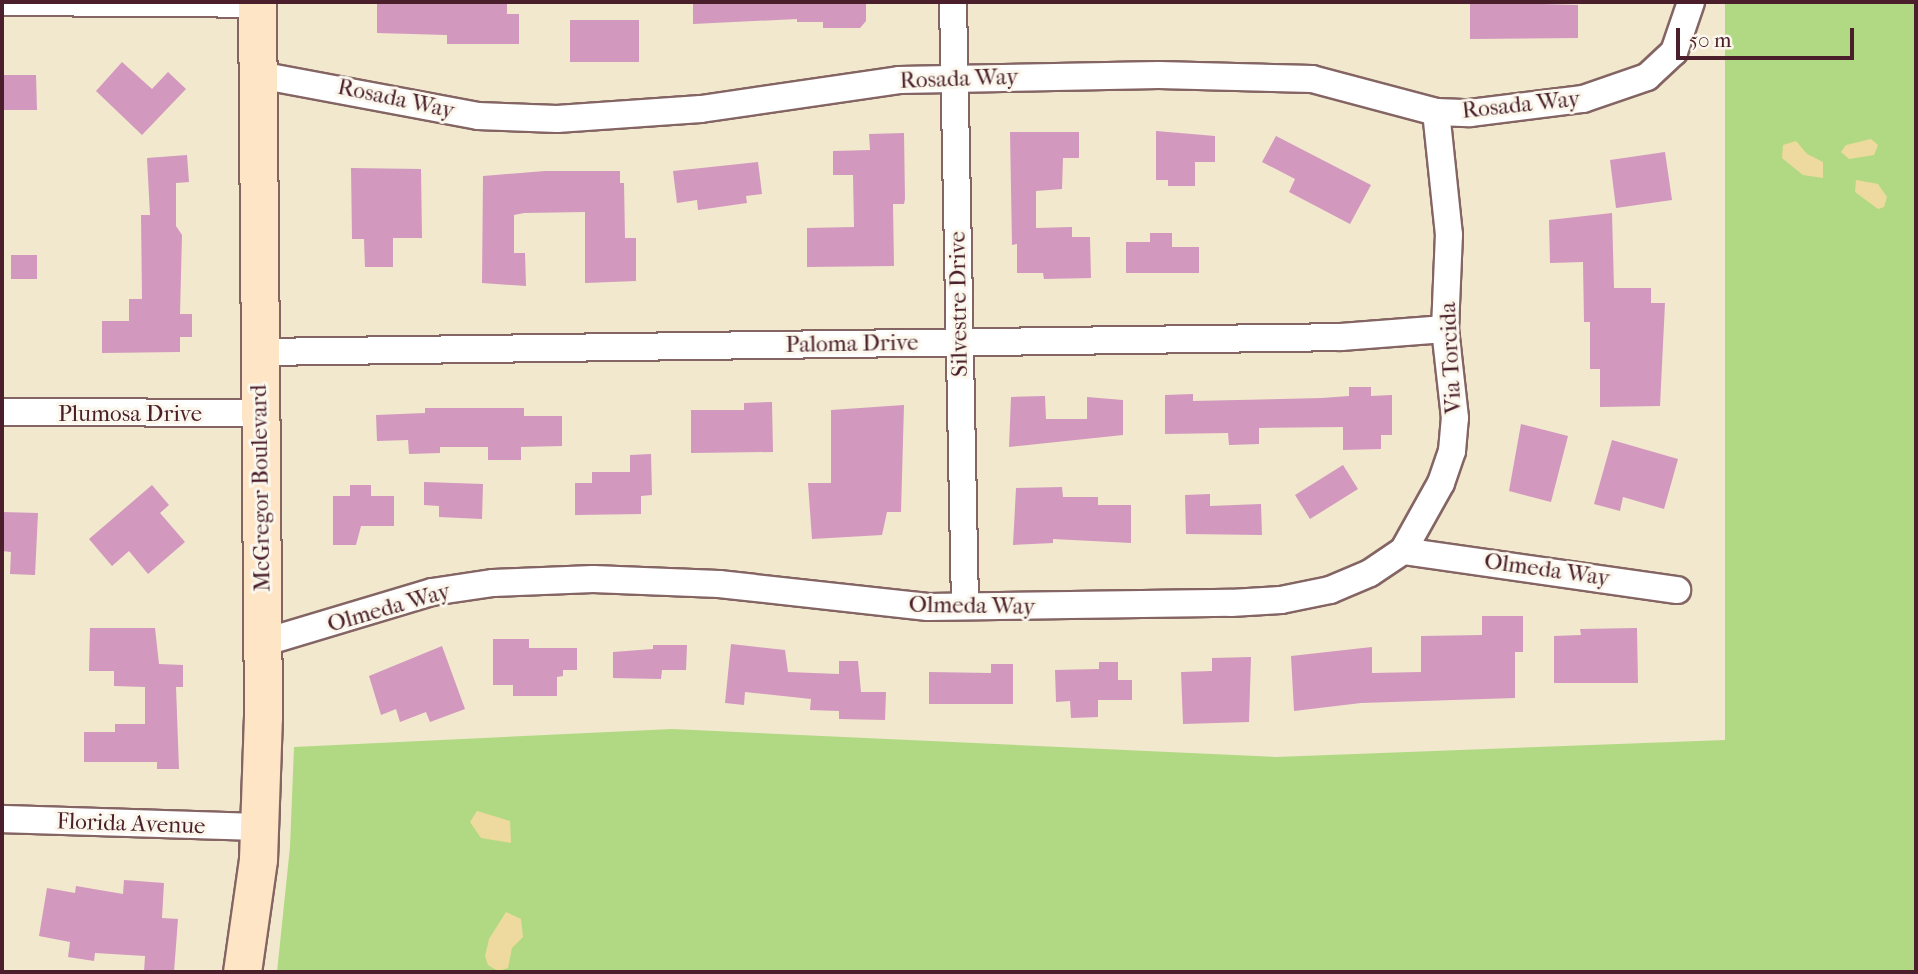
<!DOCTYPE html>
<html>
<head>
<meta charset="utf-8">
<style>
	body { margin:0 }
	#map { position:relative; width:1918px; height:974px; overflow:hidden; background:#f1e8ce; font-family:"IM FELL French Canon",serif }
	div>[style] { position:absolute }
	.green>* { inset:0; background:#b1d983 }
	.sand>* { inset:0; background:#eeda9e }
	.building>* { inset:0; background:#d298be }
	.roads { filter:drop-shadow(2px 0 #846564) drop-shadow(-2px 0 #846564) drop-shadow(0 2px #846564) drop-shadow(0 -2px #846564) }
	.minor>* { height:26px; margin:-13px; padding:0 13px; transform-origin:13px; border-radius:13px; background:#fff }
	.secondary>* { height:37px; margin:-18.5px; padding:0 18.5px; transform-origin:18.5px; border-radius:18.5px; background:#fde5c5 }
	span { translate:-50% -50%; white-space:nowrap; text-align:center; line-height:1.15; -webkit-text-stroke:6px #fbf7ec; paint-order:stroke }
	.street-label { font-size:23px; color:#4a1f2b }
	.frame { position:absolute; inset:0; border:4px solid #4a1f2b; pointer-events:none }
	.scale { position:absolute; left:1676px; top:28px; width:178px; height:32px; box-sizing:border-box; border:4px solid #4a1f2b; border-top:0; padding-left:9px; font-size:21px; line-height:24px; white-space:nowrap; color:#4a1f2b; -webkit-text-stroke:5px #fbf7ec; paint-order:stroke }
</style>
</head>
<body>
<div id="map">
	<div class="green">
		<div style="clip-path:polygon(1725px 2px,1916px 2px,1916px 972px,277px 972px,290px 847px,294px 747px,672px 729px,1276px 757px,1725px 740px)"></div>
	</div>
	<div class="sand">
		<div style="clip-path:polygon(1871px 139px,1878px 145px,1874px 155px,1849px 159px,1841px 152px,1846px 145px)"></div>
		<div style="clip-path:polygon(1796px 141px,1807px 154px,1823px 162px,1823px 178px,1803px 175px,1782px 158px,1783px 145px)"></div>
		<div style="clip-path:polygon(1856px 180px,1878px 184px,1887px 197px,1884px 207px,1878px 209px,1855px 192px)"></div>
		<div style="clip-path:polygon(477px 811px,510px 821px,511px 843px,481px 838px,470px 822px)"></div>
		<div style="clip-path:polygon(506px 912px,521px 919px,523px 937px,512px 948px,508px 968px,498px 971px,488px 965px,485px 956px,489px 939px)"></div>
	</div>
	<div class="building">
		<div style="clip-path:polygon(377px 2px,507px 2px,507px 14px,519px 14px,519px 44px,447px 44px,447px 35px,377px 33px)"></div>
		<div style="clip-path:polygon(693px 2px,866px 2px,866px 21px,860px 28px,823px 28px,823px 22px,797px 22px,797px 19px,693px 24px)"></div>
		<div style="clip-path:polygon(1470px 2px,1578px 5px,1578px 38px,1470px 39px)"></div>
		<div style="clip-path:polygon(570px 20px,639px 20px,639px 62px,570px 62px)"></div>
		<div style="clip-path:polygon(122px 62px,152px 89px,168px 72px,186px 89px,142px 135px,96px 91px)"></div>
		<div style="clip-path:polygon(2px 75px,36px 75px,37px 110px,2px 110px)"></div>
		<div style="clip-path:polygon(1156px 131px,1215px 136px,1215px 162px,1195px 162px,1195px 186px,1168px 186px,1168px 180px,1156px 180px)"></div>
		<div style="clip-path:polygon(1010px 132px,1079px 132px,1079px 158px,1063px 158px,1062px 189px,1036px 191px,1036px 228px,1072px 227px,1072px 237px,1090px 237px,1091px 278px,1044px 279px,1043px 273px,1017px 273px,1017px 244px,1012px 245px)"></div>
		<div style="clip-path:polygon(904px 133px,905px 199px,904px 204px,893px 204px,894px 266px,807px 267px,807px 228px,854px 227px,853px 175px,833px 175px,833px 151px,870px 150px,869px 134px)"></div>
		<div style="clip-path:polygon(1276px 136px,1371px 185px,1350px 224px,1289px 192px,1295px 179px,1262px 162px)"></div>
		<div style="clip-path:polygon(1665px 152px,1672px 200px,1616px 208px,1610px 160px)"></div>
		<div style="clip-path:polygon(187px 155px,189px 182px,176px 183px,176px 226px,182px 235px,180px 314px,192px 314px,192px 337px,180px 337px,180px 352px,102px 353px,102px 321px,129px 321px,129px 299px,142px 299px,141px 215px,150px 215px,147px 158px)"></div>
		<div style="clip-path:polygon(758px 162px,762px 194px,746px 196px,747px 203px,698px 210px,697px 200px,677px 203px,673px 171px)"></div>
		<div style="clip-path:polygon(351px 168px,421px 169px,422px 238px,393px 238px,393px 267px,365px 267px,364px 239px,352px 239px)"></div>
		<div style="clip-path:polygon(545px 171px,620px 171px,620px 183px,624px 183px,625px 238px,636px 238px,636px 281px,585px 283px,585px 212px,524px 213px,514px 215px,514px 253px,525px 253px,526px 286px,482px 283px,483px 176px)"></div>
		<div style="clip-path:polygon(1612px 213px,1614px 288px,1651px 288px,1651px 303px,1665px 303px,1660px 406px,1600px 407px,1600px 369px,1590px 369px,1590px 322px,1584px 322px,1583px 262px,1550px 263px,1549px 220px)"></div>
		<div style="clip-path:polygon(1150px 233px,1172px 233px,1172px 247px,1199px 247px,1199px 273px,1126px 273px,1126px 242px,1150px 242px)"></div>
		<div style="clip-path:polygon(11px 255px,37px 255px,37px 279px,11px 279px)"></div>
		<div style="clip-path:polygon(1349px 387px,1371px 387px,1371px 396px,1392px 395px,1392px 435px,1381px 435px,1381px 449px,1343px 450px,1343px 427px,1259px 428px,1259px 444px,1229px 445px,1228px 433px,1165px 434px,1165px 395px,1193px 394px,1193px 401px,1322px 398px,1349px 396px)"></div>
		<div style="clip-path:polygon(1045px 396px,1046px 419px,1087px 419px,1087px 397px,1123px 400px,1123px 435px,1009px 447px,1011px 397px)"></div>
		<div style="clip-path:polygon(772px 402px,773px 452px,691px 453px,691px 410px,744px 410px,744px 403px)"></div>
		<div style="clip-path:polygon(904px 405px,901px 512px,887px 512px,882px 535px,812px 539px,808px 483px,831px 483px,831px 410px)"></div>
		<div style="clip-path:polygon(425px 408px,524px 408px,524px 416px,562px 416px,562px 446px,521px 447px,521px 460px,488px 460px,488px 447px,440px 447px,440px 453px,409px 454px,408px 440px,377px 441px,376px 415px,425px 413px)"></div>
		<div style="clip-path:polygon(1521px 424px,1568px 436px,1551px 502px,1509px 491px)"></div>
		<div style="clip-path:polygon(1612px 440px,1678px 459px,1664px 509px,1623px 497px,1620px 511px,1594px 504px)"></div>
		<div style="clip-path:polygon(651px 454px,652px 495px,641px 496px,641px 514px,575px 515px,575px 483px,592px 483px,592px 472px,630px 472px,630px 455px)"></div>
		<div style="clip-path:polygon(1343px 465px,1358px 489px,1310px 519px,1295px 495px)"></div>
		<div style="clip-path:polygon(424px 482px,483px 484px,482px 519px,439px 517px,439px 506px,424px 505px)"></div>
		<div style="clip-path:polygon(152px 485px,169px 505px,160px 513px,185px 542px,148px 574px,129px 551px,112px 566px,89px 539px)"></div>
		<div style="clip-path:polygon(350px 485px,371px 485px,371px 496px,394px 496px,394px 526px,361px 526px,356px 545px,333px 545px,333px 496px,350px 496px)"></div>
		<div style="clip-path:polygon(1062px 487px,1063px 497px,1098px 497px,1098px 505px,1131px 505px,1131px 543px,1053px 539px,1053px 543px,1013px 545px,1016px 488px)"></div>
		<div style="clip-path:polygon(1210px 494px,1210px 506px,1261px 504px,1262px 535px,1186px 534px,1185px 495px)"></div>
		<div style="clip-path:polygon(2px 512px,38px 513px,35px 575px,10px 574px,11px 552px,2px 551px)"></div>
		<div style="clip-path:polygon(1482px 616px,1523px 616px,1523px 652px,1515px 652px,1515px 698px,1361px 703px,1294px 711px,1291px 656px,1372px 647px,1372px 673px,1421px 672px,1421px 636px,1482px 635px)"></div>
		<div style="clip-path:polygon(90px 628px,155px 628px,159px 664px,183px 665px,183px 687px,176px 687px,179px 769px,157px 769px,157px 762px,84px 762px,84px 732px,115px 732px,115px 724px,145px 724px,145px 687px,114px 686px,114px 671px,89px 671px)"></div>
		<div style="clip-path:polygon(1637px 628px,1638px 683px,1554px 683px,1554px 636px,1581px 635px,1580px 629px)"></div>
		<div style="clip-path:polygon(493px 639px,529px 639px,529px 648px,577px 648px,577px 670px,563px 670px,563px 676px,557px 677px,557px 696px,513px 696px,513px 685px,493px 685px)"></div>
		<div style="clip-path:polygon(731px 644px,785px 650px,788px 672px,839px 674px,839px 661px,858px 661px,861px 692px,886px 692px,885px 720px,839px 719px,839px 711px,810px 710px,811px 699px,745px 692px,744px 705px,725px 703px)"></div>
		<div style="clip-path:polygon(653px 645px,687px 645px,686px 670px,662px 670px,661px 679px,613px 678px,613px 652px,653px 649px)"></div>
		<div style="clip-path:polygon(442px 646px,465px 709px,430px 722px,426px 712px,400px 722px,396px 709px,381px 715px,369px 676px)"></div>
		<div style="clip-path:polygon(1251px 657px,1249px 722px,1183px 724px,1181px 672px,1212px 671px,1212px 658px)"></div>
		<div style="clip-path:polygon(1099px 662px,1118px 662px,1118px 680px,1132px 680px,1132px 700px,1098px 700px,1098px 717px,1071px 718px,1070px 701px,1056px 702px,1055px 670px,1099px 669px)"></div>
		<div style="clip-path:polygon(991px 664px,1013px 664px,1013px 704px,929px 704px,929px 672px,991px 673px)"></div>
		<div style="clip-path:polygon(124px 880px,164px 883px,162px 918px,178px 919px,174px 972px,144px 972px,145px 956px,95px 953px,94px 961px,68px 957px,70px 942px,39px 936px,47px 888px,75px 893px,76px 886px,123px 894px)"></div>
	</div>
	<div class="roads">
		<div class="minor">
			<div style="left:2px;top:2px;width:255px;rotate:0.4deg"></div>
			<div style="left:953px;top:2px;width:604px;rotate:88.86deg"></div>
			<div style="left:259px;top:75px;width:223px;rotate:10.6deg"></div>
			<div style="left:478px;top:116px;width:79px;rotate:2.2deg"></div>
			<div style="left:557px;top:119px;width:144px;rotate:-4deg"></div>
			<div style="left:701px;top:109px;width:200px;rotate:-8.3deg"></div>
			<div style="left:899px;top:80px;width:260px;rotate:-1.1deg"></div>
			<div style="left:1159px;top:75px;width:153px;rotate:1.5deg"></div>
			<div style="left:1312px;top:79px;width:128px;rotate:14.9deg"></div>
			<div style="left:1436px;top:112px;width:34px;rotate:2deg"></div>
			<div style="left:1470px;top:113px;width:114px;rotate:-7.1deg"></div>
			<div style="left:1583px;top:99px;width:68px;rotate:-19deg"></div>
			<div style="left:1647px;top:77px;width:37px;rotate:-43deg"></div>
			<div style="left:1674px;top:52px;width:53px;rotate:-71.2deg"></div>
			<div style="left:260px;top:352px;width:1081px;rotate:-0.79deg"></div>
			<div style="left:1341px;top:337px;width:104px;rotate:-4.4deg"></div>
			<div style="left:2px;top:412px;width:257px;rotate:0.2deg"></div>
			<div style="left:1403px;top:551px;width:78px;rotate:-60.8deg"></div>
			<div style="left:1441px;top:483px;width:34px;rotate:-71deg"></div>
			<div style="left:1452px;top:451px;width:33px;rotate:-85deg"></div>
			<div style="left:1455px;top:418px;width:90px;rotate:-96.4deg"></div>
			<div style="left:1445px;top:329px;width:94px;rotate:-87.6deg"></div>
			<div style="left:1449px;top:235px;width:124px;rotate:-96deg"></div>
			<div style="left:262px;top:643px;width:177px;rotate:-16.7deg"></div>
			<div style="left:432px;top:592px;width:62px;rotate:-8.4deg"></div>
			<div style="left:493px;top:583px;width:100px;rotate:-2.3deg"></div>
			<div style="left:593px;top:579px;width:126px;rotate:2.3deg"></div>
			<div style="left:719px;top:584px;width:210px;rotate:6.3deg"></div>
			<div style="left:928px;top:607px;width:303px;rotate:-0.8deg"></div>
			<div style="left:1231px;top:603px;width:50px;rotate:-3.4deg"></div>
			<div style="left:1281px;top:600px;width:50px;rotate:-11.5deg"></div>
			<div style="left:1330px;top:590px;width:43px;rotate:-23deg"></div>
			<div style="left:1370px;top:573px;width:40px;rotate:-34deg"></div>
			<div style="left:1403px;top:551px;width:277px;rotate:8.1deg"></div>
			<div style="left:2px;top:819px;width:259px;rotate:1.8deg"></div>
		</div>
		<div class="secondary">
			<div style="left:242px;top:972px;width:114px;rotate:-81.9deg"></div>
			<div style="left:258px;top:859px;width:142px;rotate:-88deg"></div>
			<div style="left:263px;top:717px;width:715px;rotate:-90.48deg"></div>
		</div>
	</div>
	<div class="street-label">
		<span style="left:959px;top:79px;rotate:-2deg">Rosada Way</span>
		<span style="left:396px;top:99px;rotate:12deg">Rosada Way</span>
		<span style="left:1521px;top:105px;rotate:-6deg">Rosada Way</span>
		<span style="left:959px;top:304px;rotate:-91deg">Silvestre Drive</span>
		<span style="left:852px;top:344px;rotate:-1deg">Paloma Drive</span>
		<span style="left:1451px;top:358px;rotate:-93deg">Via Torcida</span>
		<span style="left:130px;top:414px">Plumosa Drive</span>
		<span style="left:261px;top:488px;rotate:-91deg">McGregor Boulevard</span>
		<span style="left:1547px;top:570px;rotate:8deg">Olmeda Way</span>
		<span style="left:972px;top:606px;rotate:1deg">Olmeda Way</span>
		<span style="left:389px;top:608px;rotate:-16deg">Olmeda Way</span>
		<span style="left:131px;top:824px;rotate:2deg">Florida Avenue</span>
	</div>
	<div class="frame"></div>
	<div class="scale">50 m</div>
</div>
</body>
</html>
